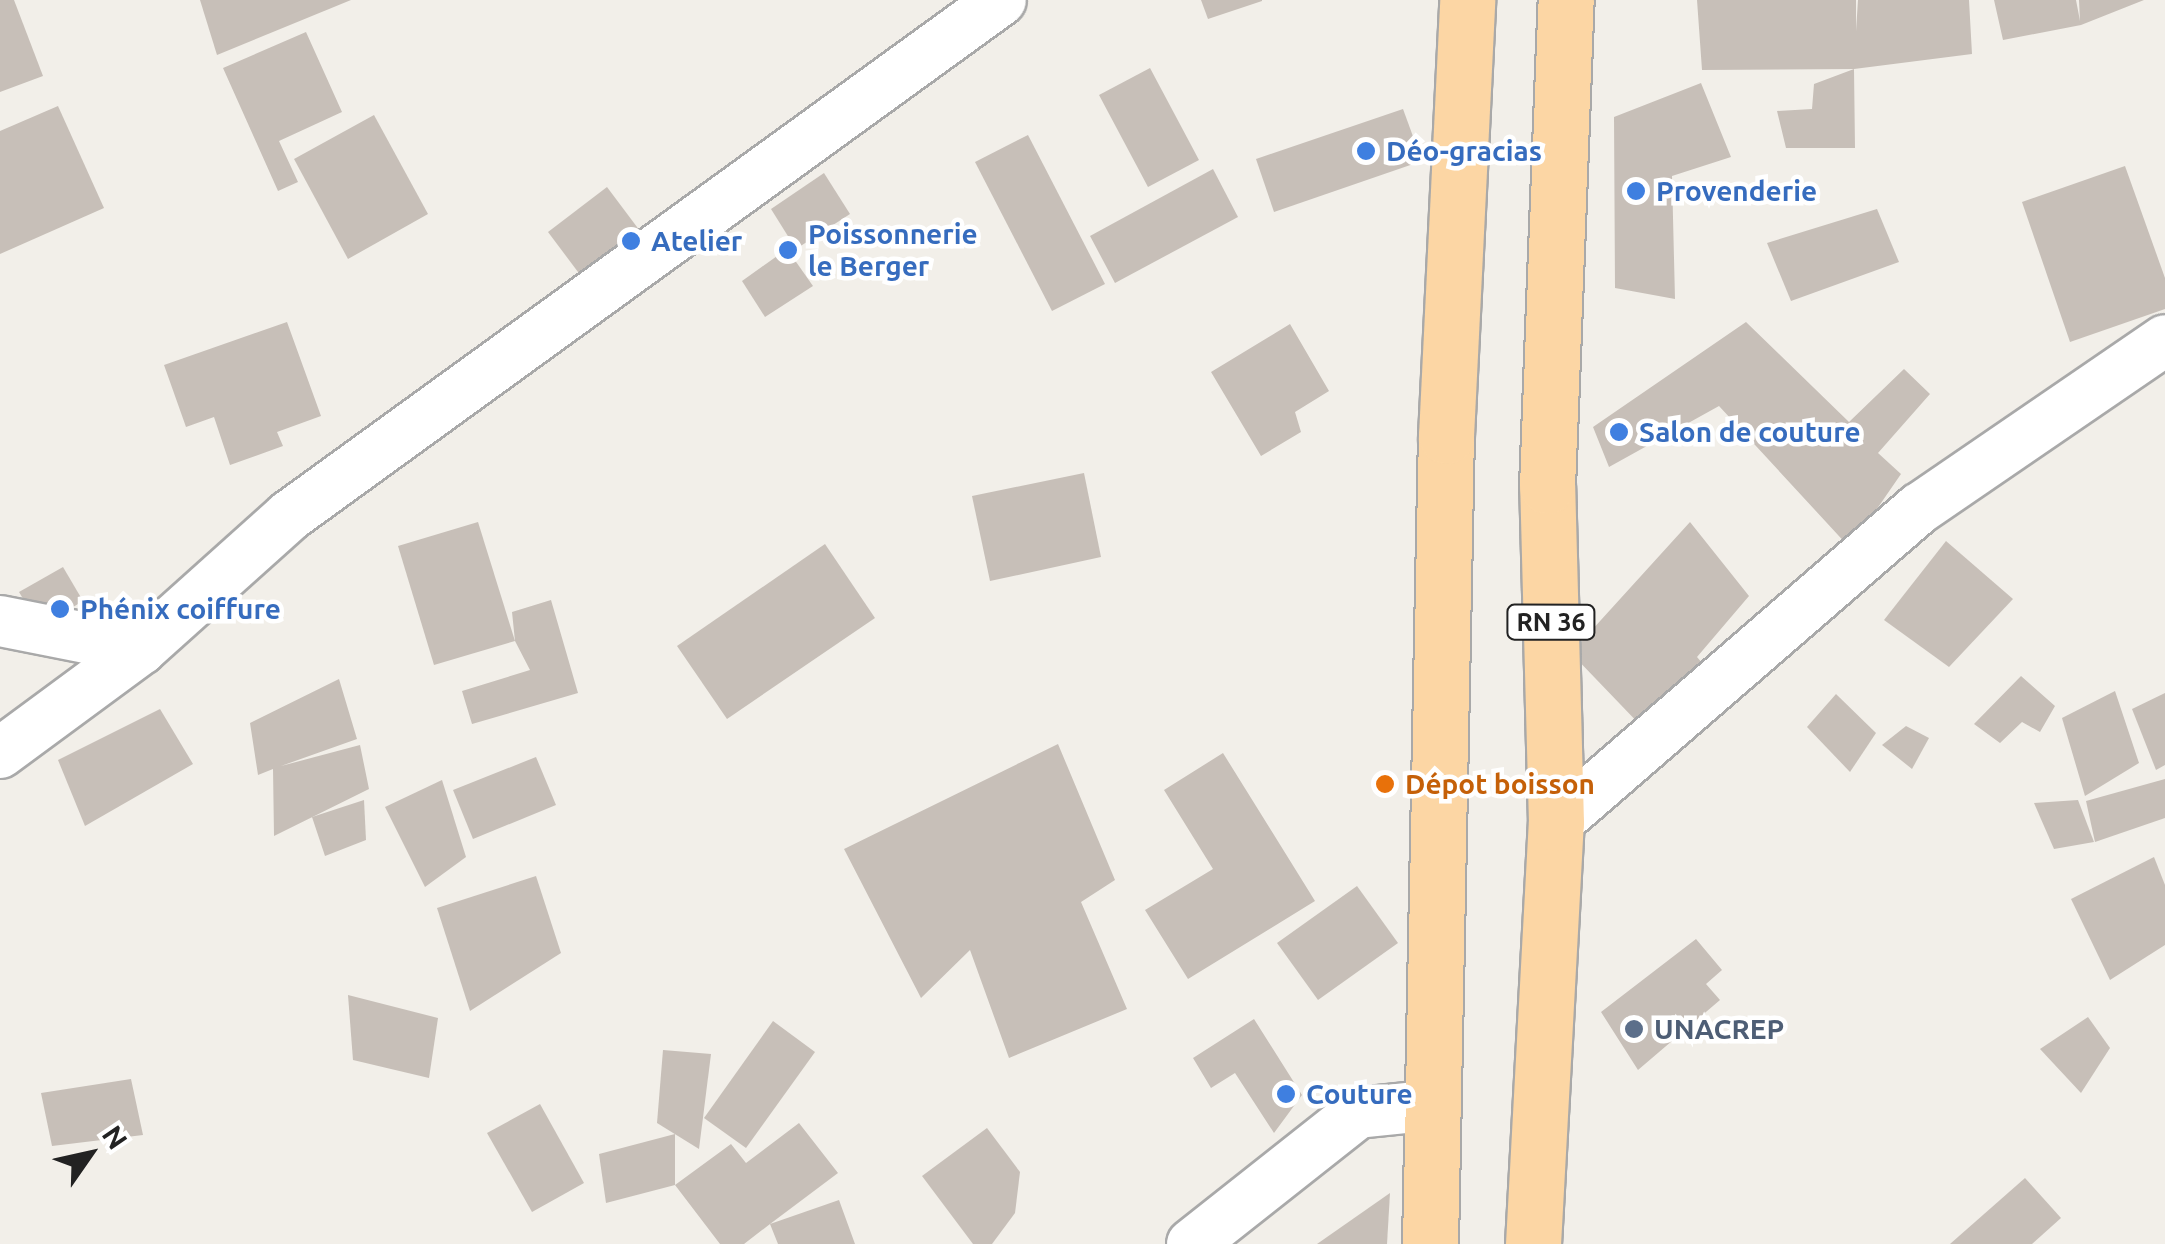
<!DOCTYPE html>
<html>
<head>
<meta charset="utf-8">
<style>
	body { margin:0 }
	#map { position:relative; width:2165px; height:1244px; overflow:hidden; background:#f2efe9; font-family:Ubuntu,sans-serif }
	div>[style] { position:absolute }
	.building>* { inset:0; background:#c7bfb8 }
	.roads { filter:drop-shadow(2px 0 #a9a9a9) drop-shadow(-2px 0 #a9a9a9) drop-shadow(0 2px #a9a9a9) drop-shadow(0 -2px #a9a9a9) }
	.street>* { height:50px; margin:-25px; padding:0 25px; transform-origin:25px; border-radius:25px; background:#fff }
	.primary>* { height:55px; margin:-27.5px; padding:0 27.5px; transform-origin:27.5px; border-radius:27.5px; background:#fcd6a4 }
	.dots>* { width:28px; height:28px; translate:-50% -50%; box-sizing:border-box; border:5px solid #fff; border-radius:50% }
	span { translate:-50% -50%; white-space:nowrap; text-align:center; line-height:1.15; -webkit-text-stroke:9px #fff; paint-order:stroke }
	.shield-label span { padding:2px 8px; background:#fff; border:2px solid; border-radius:8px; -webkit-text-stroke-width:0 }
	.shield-label { font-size:25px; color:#222; font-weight:700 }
	.shop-label { font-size:28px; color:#366cbe; font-weight:700 }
	.left { translate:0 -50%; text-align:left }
	.food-label { font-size:28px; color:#c56008; font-weight:700 }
	.service-label { font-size:28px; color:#4e5e75; font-weight:700 }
	.north { position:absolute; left:40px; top:1104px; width:100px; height:100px; -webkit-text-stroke:8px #fff; paint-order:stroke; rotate:56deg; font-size:28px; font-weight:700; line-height:40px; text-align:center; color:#222 }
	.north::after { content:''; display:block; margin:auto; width:35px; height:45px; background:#222; clip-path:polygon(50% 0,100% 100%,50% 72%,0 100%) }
</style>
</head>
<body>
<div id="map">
	<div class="building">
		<div style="clip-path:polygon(0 0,14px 0,43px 76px,0 92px)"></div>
		<div style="clip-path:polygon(200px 0,351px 0,217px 55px)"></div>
		<div style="clip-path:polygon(1201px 0,1262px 0,1262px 1px,1208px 19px)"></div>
		<div style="clip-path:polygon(1697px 0,1856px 0,1856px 31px,1858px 0,1969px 0,1972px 54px,1854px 69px,1702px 70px)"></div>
		<div style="clip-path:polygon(1994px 0,2076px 0,2080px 21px,2079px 0,2144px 0,2081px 25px,2003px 40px)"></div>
		<div style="clip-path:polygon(306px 32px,342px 112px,279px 141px,298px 182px,278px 191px,223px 68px)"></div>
		<div style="clip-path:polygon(1150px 68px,1199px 160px,1148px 187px,1099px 95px)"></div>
		<div style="clip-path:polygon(1854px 69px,1855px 148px,1786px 148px,1777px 111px,1812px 109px,1814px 84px)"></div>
		<div style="clip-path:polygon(1701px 83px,1731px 157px,1672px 176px,1675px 299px,1615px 288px,1614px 117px)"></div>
		<div style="clip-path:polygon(58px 106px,104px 208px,0 254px,0 131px)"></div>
		<div style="clip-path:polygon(1403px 109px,1422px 161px,1274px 212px,1256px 159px)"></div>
		<div style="clip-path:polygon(374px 115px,428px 214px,348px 259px,294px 159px)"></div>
		<div style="clip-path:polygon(1028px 135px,1105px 284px,1052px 311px,975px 162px)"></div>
		<div style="clip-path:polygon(2125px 166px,2165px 278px,2165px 309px,2070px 342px,2022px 202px)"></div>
		<div style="clip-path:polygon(1213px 169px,1238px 217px,1115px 283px,1090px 236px)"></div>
		<div style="clip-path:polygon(824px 173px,850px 214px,796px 249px,771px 209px)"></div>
		<div style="clip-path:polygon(607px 187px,646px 239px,587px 284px,548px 232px)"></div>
		<div style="clip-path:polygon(1877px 209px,1899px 262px,1791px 301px,1767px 243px)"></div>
		<div style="clip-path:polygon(787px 249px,813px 286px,765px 317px,742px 281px)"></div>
		<div style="clip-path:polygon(287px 322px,321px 416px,277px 432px,283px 446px,230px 465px,214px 417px,186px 427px,164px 365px)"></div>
		<div style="clip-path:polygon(1746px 322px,1849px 422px,1904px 369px,1930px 394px,1878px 453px,1901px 474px,1850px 548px,1719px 406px,1609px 467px,1593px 427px)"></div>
		<div style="clip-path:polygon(1290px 324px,1329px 391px,1295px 412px,1301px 432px,1261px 456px,1211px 372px)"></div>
		<div style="clip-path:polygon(1084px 473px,1101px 557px,990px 581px,972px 496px)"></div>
		<div style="clip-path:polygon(478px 522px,515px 641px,434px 665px,398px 546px)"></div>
		<div style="clip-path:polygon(1690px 522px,1749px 596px,1697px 657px,1709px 671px,1644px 729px,1571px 653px)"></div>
		<div style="clip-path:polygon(1946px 541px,2013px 599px,1949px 667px,1884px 620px)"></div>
		<div style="clip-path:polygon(825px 544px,875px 618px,727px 719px,677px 646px)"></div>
		<div style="clip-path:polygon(63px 567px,83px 601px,40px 627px,19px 592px)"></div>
		<div style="clip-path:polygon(551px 600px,578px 693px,472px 724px,462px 691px,530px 670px,515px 641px,512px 612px)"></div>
		<div style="clip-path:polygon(2021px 676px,2055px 706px,2040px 732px,2022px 722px,2000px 743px,1974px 724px)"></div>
		<div style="clip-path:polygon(339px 679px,357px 739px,281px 766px,360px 745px,369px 789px,274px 836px,273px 769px,258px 775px,250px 723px)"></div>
		<div style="clip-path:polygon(2115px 691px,2139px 763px,2085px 796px,2062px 718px)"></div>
		<div style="clip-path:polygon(2165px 693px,2165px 765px,2156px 770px,2132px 709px)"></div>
		<div style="clip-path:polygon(1836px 694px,1876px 733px,1850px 772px,1807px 727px)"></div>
		<div style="clip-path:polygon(160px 709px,193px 764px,85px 826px,58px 760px)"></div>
		<div style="clip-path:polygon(1906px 726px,1929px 738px,1912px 769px,1882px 745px)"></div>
		<div style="clip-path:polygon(1058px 744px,1115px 880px,1081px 902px,1127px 1009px,1009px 1058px,970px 950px,921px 998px,844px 849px)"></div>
		<div style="clip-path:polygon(1223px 753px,1315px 901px,1188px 979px,1145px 910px,1213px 869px,1164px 790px)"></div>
		<div style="clip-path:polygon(536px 757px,556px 805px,473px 839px,453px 790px)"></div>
		<div style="clip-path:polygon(2165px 779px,2165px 818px,2095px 842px,2086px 801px)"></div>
		<div style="clip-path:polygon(442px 780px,466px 857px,425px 887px,385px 807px)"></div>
		<div style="clip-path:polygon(364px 800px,366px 840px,325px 856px,312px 817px)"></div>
		<div style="clip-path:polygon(2078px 800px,2094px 842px,2054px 849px,2034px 803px)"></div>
		<div style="clip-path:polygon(2154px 857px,2165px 885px,2165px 945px,2110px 980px,2071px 899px)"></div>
		<div style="clip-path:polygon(536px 876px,561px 953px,470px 1011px,437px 908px)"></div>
		<div style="clip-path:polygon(1357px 886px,1398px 943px,1318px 1000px,1277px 943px)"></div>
		<div style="clip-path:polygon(1696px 939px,1722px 970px,1706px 984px,1720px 1000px,1638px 1070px,1601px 1012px)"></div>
		<div style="clip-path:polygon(348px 995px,438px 1018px,429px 1078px,353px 1060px)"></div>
		<div style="clip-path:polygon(2088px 1017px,2110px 1048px,2081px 1093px,2040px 1049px)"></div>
		<div style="clip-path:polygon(1254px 1019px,1302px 1095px,1274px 1133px,1235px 1073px,1211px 1088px,1193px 1058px)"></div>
		<div style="clip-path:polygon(773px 1021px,815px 1052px,746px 1148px,704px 1118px)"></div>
		<div style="clip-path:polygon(663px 1050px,711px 1054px,699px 1149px,657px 1123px)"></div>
		<div style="clip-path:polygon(131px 1079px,143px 1135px,52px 1146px,41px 1093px)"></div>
		<div style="clip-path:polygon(540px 1104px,584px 1183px,532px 1212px,487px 1133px)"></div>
		<div style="clip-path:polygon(799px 1123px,838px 1173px,770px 1224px,839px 1200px,855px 1244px,778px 1244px,770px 1224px,744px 1244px,720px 1244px,675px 1185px,731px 1144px,746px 1163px)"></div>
		<div style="clip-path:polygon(987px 1128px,1020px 1172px,1015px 1213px,992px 1244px,973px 1244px,922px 1176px)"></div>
		<div style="clip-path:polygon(675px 1134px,675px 1185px,606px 1203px,599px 1154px)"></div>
		<div style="clip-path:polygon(2025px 1178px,2061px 1218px,2032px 1244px,1950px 1244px)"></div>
		<div style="clip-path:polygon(1390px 1193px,1387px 1244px,1317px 1244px)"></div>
	</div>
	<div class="roads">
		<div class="street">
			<div style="left:0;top:621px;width:144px;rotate:11.2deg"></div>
			<div style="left:0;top:753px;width:175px;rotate:-36.4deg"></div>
			<div style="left:141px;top:649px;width:199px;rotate:-41.9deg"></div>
			<div style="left:289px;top:516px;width:879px;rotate:-35.93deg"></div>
			<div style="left:1556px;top:823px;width:481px;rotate:-40.9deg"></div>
			<div style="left:1920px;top:508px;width:297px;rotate:-34.4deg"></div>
			<div style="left:1192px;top:1244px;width:211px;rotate:-38.3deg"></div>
			<div style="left:1358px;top:1113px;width:76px;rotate:-6deg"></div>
		</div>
		<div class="primary">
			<div style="left:1430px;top:1244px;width:808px;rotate:-88.87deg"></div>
			<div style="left:1446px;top:436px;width:437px;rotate:-87.2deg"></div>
			<div style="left:1533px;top:1244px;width:422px;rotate:-86.9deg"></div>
			<div style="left:1556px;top:823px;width:337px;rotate:-91.5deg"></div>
			<div style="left:1547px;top:486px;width:486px;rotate:-87.8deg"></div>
		</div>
	</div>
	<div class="dots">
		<div style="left:1366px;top:151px;background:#3f7fe0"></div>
		<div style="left:1636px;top:191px;background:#3f7fe0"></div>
		<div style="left:631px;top:241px;background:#3f7fe0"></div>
		<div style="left:788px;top:250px;background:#3f7fe0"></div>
		<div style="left:1619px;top:432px;background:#3f7fe0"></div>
		<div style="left:60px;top:609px;background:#3f7fe0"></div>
		<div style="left:1385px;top:784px;background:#e8710a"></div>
		<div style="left:1634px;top:1029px;background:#5c6f8a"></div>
		<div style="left:1286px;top:1094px;background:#3f7fe0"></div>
	</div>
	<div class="shield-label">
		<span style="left:1551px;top:622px">RN 36</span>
	</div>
	<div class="shop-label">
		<span class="left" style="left:1386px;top:151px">Déo-gracias</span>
		<span class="left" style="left:1656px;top:191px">Provenderie</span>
		<span class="left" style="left:808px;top:250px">Poissonnerie<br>le Berger</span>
		<span class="left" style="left:651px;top:241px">Atelier</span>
		<span class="left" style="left:1639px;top:432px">Salon de couture</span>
		<span class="left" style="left:80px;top:609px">Phénix coiffure</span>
		<span class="left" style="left:1306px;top:1094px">Couture</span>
	</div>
	<div class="food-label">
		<span class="left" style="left:1405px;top:784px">Dépot boisson</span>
	</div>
	<div class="service-label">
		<span class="left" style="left:1654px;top:1029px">UNACREP</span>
	</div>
	<div class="north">N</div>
</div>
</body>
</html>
